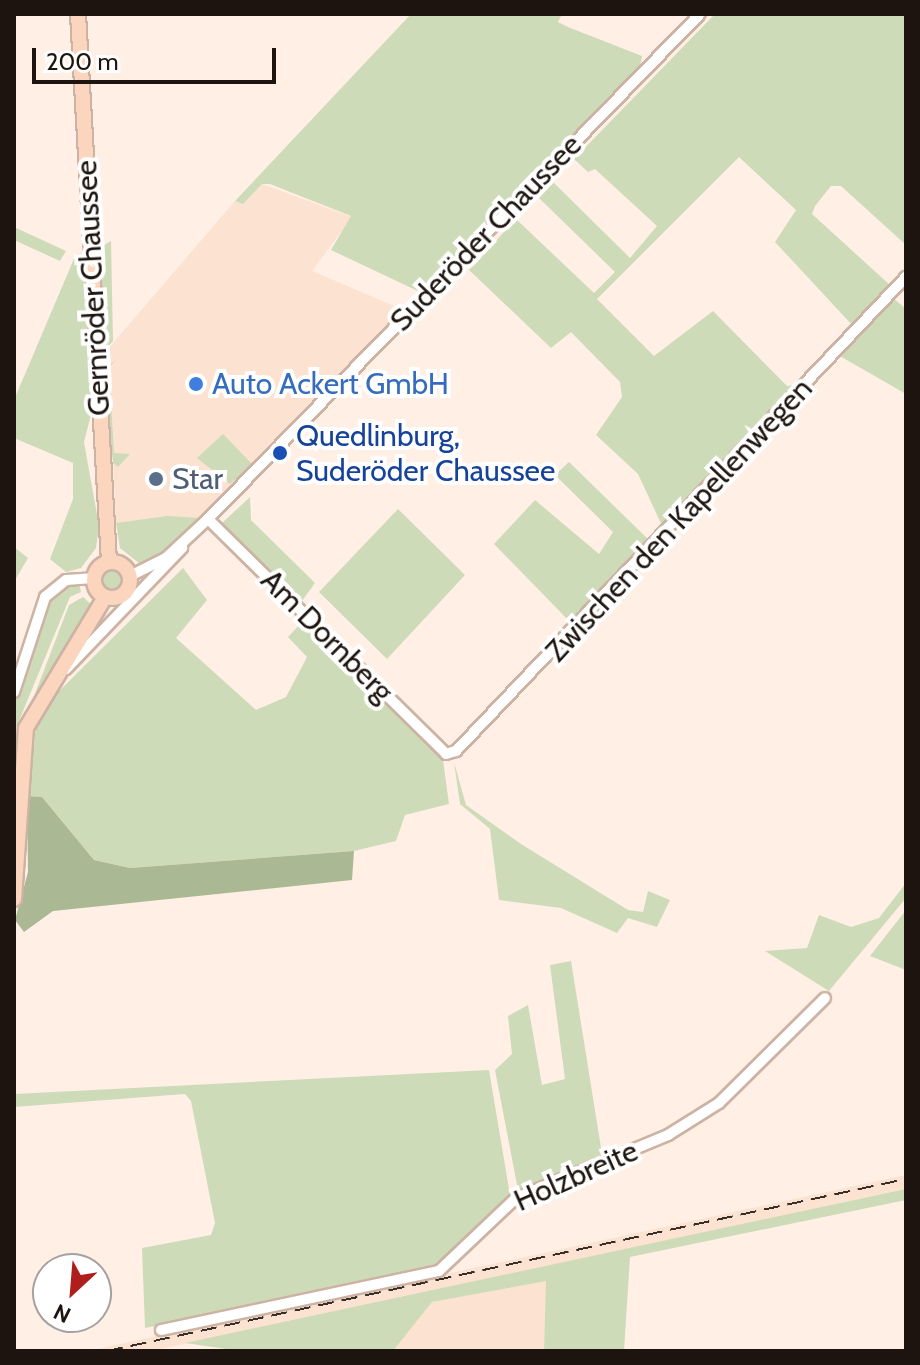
<!DOCTYPE html>
<html>
<head>
<meta charset="utf-8">
<style>
	body { margin:0 }
	#map { position:relative; width:920px; height:1365px; overflow:hidden; background:#ffefe5; font-family:Cabin,sans-serif }
	div>[style] { position:absolute }
	.built>* { inset:0; background:#fce2d0 }
	.green>* { inset:0; background:#cedbb8 }
	.round { border-radius:50% }
	.forest>* { inset:0; background:#aab893 }
	.roads { filter:drop-shadow(2px 0 #ccb3a3) drop-shadow(-2px 0 #ccb3a3) drop-shadow(0 2px #ccb3a3) drop-shadow(0 -2px #ccb3a3) }
	.minor>* { height:10px; margin:-5px; padding:0 5px; transform-origin:5px; border-radius:5px; background:#fff }
	.major>* { height:14px; margin:-7px; padding:0 7px; transform-origin:7px; border-radius:7px; background:#fcd5be }
	.major>.ring { margin:-7px; padding:0; box-sizing:content-box; background:none; border:14px solid #fcd5be; border-radius:50% }
	.rail>* { height:2px; margin-top:-1px; transform-origin:0; background:repeating-linear-gradient(90deg,#392f2a 0 16px,transparent 0 24px) }
	.dots>* { width:22px; height:22px; translate:-50% -50%; box-sizing:border-box; border:4px solid #fff; border-radius:50% }
	span { translate:-50% -50%; white-space:nowrap; text-align:center; line-height:1.15; -webkit-text-stroke:8px #fff; paint-order:stroke }
	.street-label { font-size:30px; color:#1d140f }
	.shop-label { font-size:30px; color:#366cbe }
	.left { translate:0 -50%; text-align:left }
	.transit-label { font-size:30px; color:#164399 }
	.service-label { font-size:30px; color:#4e5e75 }
	.frame { position:absolute; inset:0; border:16px solid #1d140f; pointer-events:none }
	.north { position:absolute; left:32px; top:1253px; width:80px; height:80px; box-sizing:border-box; background:#fff; border:2px solid #a5a19f; border-radius:50%; rotate:206deg; font-size:22px; font-weight:700; line-height:32px; text-align:center; color:#1d140f }
	.north::after { content:''; display:block; margin:auto; width:28px; height:36px; background:#af1e1d; clip-path:polygon(50% 0,100% 100%,50% 72%,0 100%) }
	.scale { position:absolute; left:32px; top:48px; width:244px; height:36px; box-sizing:border-box; border:4px solid #1d140f; border-top:0; padding-left:10px; font-size:24px; line-height:28px; white-space:nowrap; color:#1d140f; -webkit-text-stroke:6px #fff; paint-order:stroke }
</style>
</head>
<body>
<div id="map">
	<div class="built">
		<div style="clip-path:polygon(262px 184px,352px 217px,312px 271px,406px 311px,201px 518px,116px 523px,108px 349px,235px 201px,243px 204px)"></div>
		<div style="clip-path:polygon(906px 1175px,906px 1189px,340px 1312px,150px 1351px,88px 1351px)"></div>
		<div style="clip-path:polygon(547px 1280px,544px 1351px,393px 1351px,432px 1302px)"></div>
	</div>
	<div class="green">
		<div style="clip-path:polygon(411px 14px,562px 14px,558px 22px,568px 27px,642px 56px,640px 67px,422px 293px,331px 250px,351px 216px,270px 184px,262px 184px,243px 204px,235px 201px)"></div>
		<div style="clip-path:polygon(715px 14px,906px 14px,906px 245px,841px 186px,831px 186px,815px 206px,812px 214px,891px 286px,853px 326px,775px 242px,796px 210px,739px 157px,597px 299px,654px 356px,713px 311px,787px 386px,801px 384px,664px 530px,638px 474px,596px 435px,622px 397px,620px 382px,571px 332px,551px 348px,469px 270px,516px 219px,594px 293px,615px 272px,539px 198px,553px 182px,630px 258px,657px 226px,595px 169px,588px 172px,574px 159px)"></div>
		<div style="clip-path:polygon(14px 227px,66px 251px,60px 261px,14px 240px)"></div>
		<div style="clip-path:polygon(111px 241px,113px 341px,106px 350px,97px 249px)"></div>
		<div style="clip-path:polygon(86px 253px,94px 403px,84px 442px,99px 526px,96px 548px,81px 568px,66px 572px,50px 559px,73px 499px,73px 463px,14px 438px,14px 400px,76px 254px)"></div>
		<div style="clip-path:polygon(892px 297px,906px 309px,906px 394px,838px 355px)"></div>
		<div style="clip-path:polygon(117px 359px,109px 367px,114px 453px,130px 454px,118px 467px,113px 463px,103px 370px)"></div>
		<div style="clip-path:polygon(223px 434px,253px 465px,230px 484px,197px 458px)"></div>
		<div style="clip-path:polygon(569px 462px,652px 543px,573px 625px,494px 544px,535px 500px,599px 554px,613px 532px,555px 475px)"></div>
		<div style="clip-path:polygon(250px 497px,251px 520px,315px 583px,299px 605px,220px 525px)"></div>
		<div style="clip-path:polygon(398px 509px,465px 575px,387px 659px,319px 592px)"></div>
		<div style="clip-path:polygon(167px 516px,201px 518px,152px 561px,140px 564px,120px 548px,116px 523px)"></div>
		<div style="clip-path:polygon(14px 547px,28px 558px,14px 582px)"></div>
		<div style="clip-path:polygon(183px 568px,207px 600px,176px 638px,256px 710px,286px 697px,307px 657px,288px 637px,303px 621px,443px 760px,449px 804px,405px 815px,396px 841px,354px 851px,130px 868px,94px 860px,42px 797px,27px 796px,36px 727px,47px 703px)"></div>
		<div class="round" style="left:101px;top:569px;width:22px;height:22px"></div>
		<div style="clip-path:polygon(79px 583px,81px 592px,70px 597px,14px 733px,14px 702px,50px 596px)"></div>
		<div style="clip-path:polygon(83px 597px,92px 605px,89px 615px,31px 704px,69px 605px)"></div>
		<div style="clip-path:polygon(454px 762px,466px 805px,521px 844px,628px 910px,643px 912px,648px 891px,670px 900px,657px 927px,628px 918px,617px 933px,561px 908px,499px 900px,490px 829px,460px 804px)"></div>
		<div style="clip-path:polygon(906px 883px,906px 898px,829px 991px,765px 951px,807px 948px,819px 915px,851px 927px,879px 918px)"></div>
		<div style="clip-path:polygon(906px 910px,906px 970px,870px 956px)"></div>
		<div style="clip-path:polygon(571px 961px,602px 1154px,518px 1190px,495px 1070px,512px 1054px,508px 1016px,528px 1005px,542px 1085px,565px 1079px,550px 965px)"></div>
		<div style="clip-path:polygon(489px 1070px,510px 1195px,450px 1256px,431px 1269px,145px 1328px,142px 1248px,211px 1235px,215px 1223px,191px 1101px,185px 1094px,14px 1107px,14px 1094px)"></div>
		<div style="clip-path:polygon(906px 1189px,906px 1200px,630px 1257px,624px 1351px,544px 1351px,546px 1281px,432px 1302px,393px 1351px,240px 1351px,185px 1343px)"></div>
	</div>
	<div class="forest">
		<div style="clip-path:polygon(27px 796px,42px 797px,94px 860px,130px 868px,354px 851px,352px 880px,53px 911px,24px 932px,15px 920px,28px 872px)"></div>
	</div>
	<div class="roads">
		<div class="minor">
			<div style="left:208px;top:519px;width:334px;rotate:44.6deg"></div>
			<div style="left:446px;top:754px;width:10px;rotate:-17deg"></div>
			<div style="left:456px;top:751px;width:654px;rotate:-46.49deg"></div>
			<div style="left:130px;top:576px;width:40px;rotate:-26.6deg"></div>
			<div style="left:166px;top:558px;width:57px;rotate:-42.9deg"></div>
			<div style="left:208px;top:519px;width:705px;rotate:-45.75deg"></div>
			<div style="left:66px;top:669px;width:168px;rotate:-46.2deg"></div>
			<div style="left:14px;top:692px;width:100px;rotate:-71.9deg"></div>
			<div style="left:45px;top:597px;width:27px;rotate:-39deg"></div>
			<div style="left:66px;top:580px;width:27px;rotate:-4deg"></div>
			<div style="left:161px;top:1330px;width:284px;rotate:-12deg"></div>
			<div style="left:439px;top:1271px;width:106px;rotate:-43.5deg"></div>
			<div style="left:516px;top:1198px;width:165px;rotate:-22.5deg"></div>
			<div style="left:668px;top:1135px;width:60px;rotate:-32.1deg"></div>
			<div style="left:719px;top:1103px;width:149px;rotate:-44.7deg"></div>
		</div>
		<div class="major">
			<div style="left:78px;top:14px;width:549px;rotate:86.76deg"></div>
			<div class="ring" style="left:94px;top:562px;width:22px;height:22px"></div>
			<div style="left:14px;top:899px;width:171px;rotate:-86deg"></div>
			<div style="left:26px;top:728px;width:153px;rotate:-58.9deg"></div>
		</div>
	</div>
	<div class="rail">
		<div style="left:107px;top:1351px;width:817px;rotate:-12.15deg"></div>
	</div>
	<div class="dots">
		<div style="left:196px;top:384px;background:#3f7fe0"></div>
		<div style="left:280px;top:453px;background:#1a4fb4"></div>
		<div style="left:156px;top:479px;background:#5c6f8a"></div>
	</div>
	<div class="street-label">
		<span style="left:486px;top:233px;rotate:-46deg">Suderöder Chaussee</span>
		<span style="left:93px;top:288px;rotate:-93deg">Gernröder Chaussee</span>
		<span style="left:679px;top:520px;rotate:-47deg">Zwischen den Kapellenwegen</span>
		<span style="left:327px;top:636px;rotate:45deg">Am Dornberg</span>
		<span style="left:576px;top:1176px;rotate:-24deg">Holzbreite</span>
	</div>
	<div class="shop-label">
		<span class="left" style="left:212px;top:384px">Auto Ackert GmbH</span>
	</div>
	<div class="transit-label">
		<span class="left" style="left:296px;top:453px">Quedlinburg,<br>Suderöder Chaussee</span>
	</div>
	<div class="service-label">
		<span class="left" style="left:172px;top:479px">Star</span>
	</div>
	<div class="frame"></div>
	<div class="north">N</div>
	<div class="scale">200 m</div>
</div>
</body>
</html>
